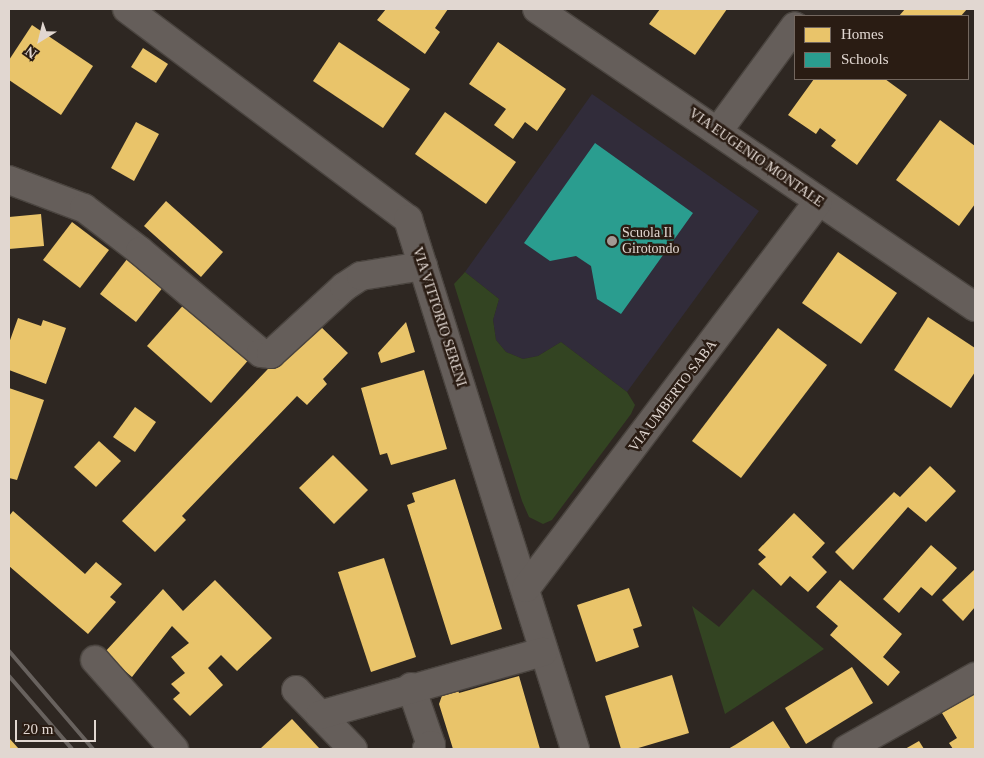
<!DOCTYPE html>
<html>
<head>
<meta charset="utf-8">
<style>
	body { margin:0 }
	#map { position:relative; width:984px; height:758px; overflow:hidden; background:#2e2722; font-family:Georgia,serif }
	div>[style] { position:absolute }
	.education>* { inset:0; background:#312c3a }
	.green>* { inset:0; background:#342 }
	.homes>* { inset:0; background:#e9c46a }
	.schools>* { inset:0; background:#2a9d8f }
	.roads { filter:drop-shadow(1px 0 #4a443f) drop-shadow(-1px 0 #4a443f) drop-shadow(0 1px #4a443f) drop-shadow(0 -1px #4a443f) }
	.minor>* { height:28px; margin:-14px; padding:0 14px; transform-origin:14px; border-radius:14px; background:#655e5a }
	.rail>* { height:4px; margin:-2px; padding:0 2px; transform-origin:2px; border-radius:2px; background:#68625e }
	.dots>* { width:14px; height:14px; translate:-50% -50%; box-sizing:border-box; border:2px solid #2a1c13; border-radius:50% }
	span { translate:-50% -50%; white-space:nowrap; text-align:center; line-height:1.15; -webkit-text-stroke:5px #2a1c13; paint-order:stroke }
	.street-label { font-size:14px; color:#e1d7d1 }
	.poi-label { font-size:14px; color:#e1d7d1 }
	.left { translate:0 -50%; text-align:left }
	.frame { position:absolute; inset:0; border:10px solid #e1d7d1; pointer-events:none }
	.legend { position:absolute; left:794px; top:15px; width:175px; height:65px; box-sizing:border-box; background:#2a1c13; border:1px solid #73675f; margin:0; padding:6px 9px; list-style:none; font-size:15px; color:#e1d7d1 }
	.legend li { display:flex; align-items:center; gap:10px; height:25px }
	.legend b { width:25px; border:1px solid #73675f }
	.north { position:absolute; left:15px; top:15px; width:50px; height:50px; -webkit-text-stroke:4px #2a1c13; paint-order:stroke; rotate:216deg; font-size:14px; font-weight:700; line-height:20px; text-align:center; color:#e1d7d1 }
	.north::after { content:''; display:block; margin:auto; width:18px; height:22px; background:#e1d7d1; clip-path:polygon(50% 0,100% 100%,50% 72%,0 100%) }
	.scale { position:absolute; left:15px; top:720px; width:81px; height:22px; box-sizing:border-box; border:2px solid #e1d7d1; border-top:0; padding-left:6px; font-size:15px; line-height:18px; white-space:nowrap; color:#e1d7d1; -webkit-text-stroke:4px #2a1c13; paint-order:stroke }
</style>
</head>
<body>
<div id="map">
	<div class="education">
		<div style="clip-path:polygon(592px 94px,759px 211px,627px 392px,561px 342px,538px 356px,523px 359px,506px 352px,496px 340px,493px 320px,499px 299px,465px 272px)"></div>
	</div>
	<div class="green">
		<div style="clip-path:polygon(465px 272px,499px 299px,493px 320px,496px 340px,506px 352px,523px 359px,538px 356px,561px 342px,627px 392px,635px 405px,631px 414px,552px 520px,543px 524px,529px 517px,522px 501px,454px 284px)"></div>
		<div style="clip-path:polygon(753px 589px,824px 649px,725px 714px,692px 606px,719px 627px)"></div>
	</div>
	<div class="homes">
		<div style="clip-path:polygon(386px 9px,448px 9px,435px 28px,440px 32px,425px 54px,377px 20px)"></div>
		<div style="clip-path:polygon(660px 9px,727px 9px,695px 55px,649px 24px)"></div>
		<div style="clip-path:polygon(905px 9px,967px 9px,961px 16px,899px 16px)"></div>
		<div style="clip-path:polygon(32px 25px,93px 66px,61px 115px,9px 80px,9px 60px)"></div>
		<div style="clip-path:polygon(339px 42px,410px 89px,383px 128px,313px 81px)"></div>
		<div style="clip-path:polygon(498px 42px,566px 89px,537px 131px,525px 122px,513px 139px,494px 125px,506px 109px,469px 84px)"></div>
		<div style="clip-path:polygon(143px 48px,168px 64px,156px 83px,131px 67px)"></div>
		<div style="clip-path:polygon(814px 79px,885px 79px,907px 95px,857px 165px,831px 146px,836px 140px,820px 128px,816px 134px,788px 115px)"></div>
		<div style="clip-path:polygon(445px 112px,516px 162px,486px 204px,415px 154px)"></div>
		<div style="clip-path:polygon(940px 120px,975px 146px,975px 204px,959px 226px,896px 180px)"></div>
		<div style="clip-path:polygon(136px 122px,159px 134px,134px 181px,111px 168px)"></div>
		<div style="clip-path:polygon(166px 201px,223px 252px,201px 277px,144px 226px)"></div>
		<div style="clip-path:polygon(41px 214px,44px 246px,9px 249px,9px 217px)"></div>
		<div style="clip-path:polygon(72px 222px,109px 250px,80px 288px,43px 260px)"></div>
		<div style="clip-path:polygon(838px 252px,897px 293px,861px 344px,802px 303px)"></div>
		<div style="clip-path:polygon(131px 254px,167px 282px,136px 322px,100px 294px)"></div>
		<div style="clip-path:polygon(187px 301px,251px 357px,211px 403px,147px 346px)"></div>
		<div style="clip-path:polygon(928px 317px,975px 348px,975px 372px,951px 408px,894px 370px)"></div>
		<div style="clip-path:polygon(18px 318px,41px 326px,43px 320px,66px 328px,46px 384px,9px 370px,9px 343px)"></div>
		<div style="clip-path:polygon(406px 322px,415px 352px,381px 363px,378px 353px)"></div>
		<div style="clip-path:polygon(318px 324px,348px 353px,323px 379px,327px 384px,307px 405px,297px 396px,182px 516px,186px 520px,155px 552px,122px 521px,290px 346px)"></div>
		<div style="clip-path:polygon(778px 328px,827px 365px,741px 478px,692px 441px)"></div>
		<div style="clip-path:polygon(424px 370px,447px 449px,391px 465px,387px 453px,380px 455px,361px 388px)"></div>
		<div style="clip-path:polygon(9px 388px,44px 400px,17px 480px,9px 478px)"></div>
		<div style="clip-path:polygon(135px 407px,156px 422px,135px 452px,113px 437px)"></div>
		<div style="clip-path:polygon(99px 441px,121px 461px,96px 487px,74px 467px)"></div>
		<div style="clip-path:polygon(333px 455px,368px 490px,334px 524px,299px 488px)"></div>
		<div style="clip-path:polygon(930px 466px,956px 491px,926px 522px,908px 507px,853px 570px,835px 552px,894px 492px,900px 497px)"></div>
		<div style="clip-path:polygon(455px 479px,502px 629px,451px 645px,407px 505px,415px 502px,412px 493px)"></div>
		<div style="clip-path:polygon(13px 511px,85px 574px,96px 562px,122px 584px,110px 597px,116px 602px,88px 634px,9px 566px,9px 516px)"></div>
		<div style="clip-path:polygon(794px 513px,825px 543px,812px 557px,827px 572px,808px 592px,790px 576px,781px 586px,758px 564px,766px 557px,758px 550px)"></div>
		<div style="clip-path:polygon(931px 545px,957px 568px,932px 596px,921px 587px,899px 613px,883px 599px)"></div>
		<div style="clip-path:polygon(384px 558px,416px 657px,371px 672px,338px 572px)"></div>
		<div style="clip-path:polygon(975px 569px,975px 607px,963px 621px,942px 600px)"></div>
		<div style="clip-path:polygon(215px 580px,272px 638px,237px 671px,221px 655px,208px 668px,223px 685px,190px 716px,173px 699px,180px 693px,171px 684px,185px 673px,171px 657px,189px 643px,172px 626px,132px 677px,104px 653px,163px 589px,183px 611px)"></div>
		<div style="clip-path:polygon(840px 580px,902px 634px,883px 657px,900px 672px,888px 686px,830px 635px,838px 626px,816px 607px)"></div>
		<div style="clip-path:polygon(629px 588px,642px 626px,633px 629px,639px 647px,596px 662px,577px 605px)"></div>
		<div style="clip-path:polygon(852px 667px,873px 703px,806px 744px,785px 708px)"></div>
		<div style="clip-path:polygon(672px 675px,689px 733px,635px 749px,621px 749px,605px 696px)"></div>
		<div style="clip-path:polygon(519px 676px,540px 749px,453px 749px,439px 704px,444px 690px,457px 686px,459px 693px)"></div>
		<div style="clip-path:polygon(975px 691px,975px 749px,953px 749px,949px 743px,957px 738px,939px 708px)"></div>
		<div style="clip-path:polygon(292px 719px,320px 749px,260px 749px)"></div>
		<div style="clip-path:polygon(773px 721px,791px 749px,728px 749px,735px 745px)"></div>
		<div style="clip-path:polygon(9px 738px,19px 749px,9px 749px)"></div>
		<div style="clip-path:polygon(919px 741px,924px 749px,905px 749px)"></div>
	</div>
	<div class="schools">
		<div style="clip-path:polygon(595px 143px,693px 213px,621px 314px,597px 299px,591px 266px,576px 256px,550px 261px,524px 243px)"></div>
	</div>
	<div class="roads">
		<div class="minor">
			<div style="left:127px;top:9px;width:351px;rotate:36.8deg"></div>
			<div style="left:408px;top:219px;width:556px;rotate:72.51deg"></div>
			<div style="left:537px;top:9px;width:530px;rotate:34.23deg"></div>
			<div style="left:718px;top:131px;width:130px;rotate:-53.7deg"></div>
			<div style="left:9px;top:180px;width:80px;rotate:20.5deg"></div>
			<div style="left:84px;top:208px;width:71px;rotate:37.5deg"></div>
			<div style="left:140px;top:251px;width:158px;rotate:40.1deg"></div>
			<div style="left:261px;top:353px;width:10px;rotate:6deg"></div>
			<div style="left:271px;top:354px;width:99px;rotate:-42.5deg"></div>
			<div style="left:344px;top:287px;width:20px;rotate:-33deg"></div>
			<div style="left:361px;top:276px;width:63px;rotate:-9.2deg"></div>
			<div style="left:526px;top:588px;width:484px;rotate:-52.9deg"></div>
			<div style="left:95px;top:660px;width:119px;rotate:48.4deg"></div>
			<div style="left:411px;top:687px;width:61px;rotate:71deg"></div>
			<div style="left:431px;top:745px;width:6px;rotate:135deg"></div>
			<div style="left:296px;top:690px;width:82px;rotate:46deg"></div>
			<div style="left:320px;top:715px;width:232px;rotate:-15.8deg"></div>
			<div style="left:847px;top:749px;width:147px;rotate:-29.4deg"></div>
		</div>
	</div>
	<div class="rail">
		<div style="left:9px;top:651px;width:129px;rotate:49.4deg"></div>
		<div style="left:9px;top:676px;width:96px;rotate:49.2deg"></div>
	</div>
	<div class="dots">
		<div style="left:612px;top:241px;background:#a29994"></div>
	</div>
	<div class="street-label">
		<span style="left:756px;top:158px;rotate:35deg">VIA EUGENIO MONTALE</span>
		<span style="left:439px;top:317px;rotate:72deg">VIA VITTORIO SERENI</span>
		<span style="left:673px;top:396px;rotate:-53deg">VIA UMBERTO SABA</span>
	</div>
	<div class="poi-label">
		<span class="left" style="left:622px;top:241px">Scuola Il<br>Girotondo</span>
	</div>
	<div class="frame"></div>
	<ul class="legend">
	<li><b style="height:14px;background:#e9c46a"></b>Homes</li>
	<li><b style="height:14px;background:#2a9d8f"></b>Schools</li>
	</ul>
	<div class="north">N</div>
	<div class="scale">20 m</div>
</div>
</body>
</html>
